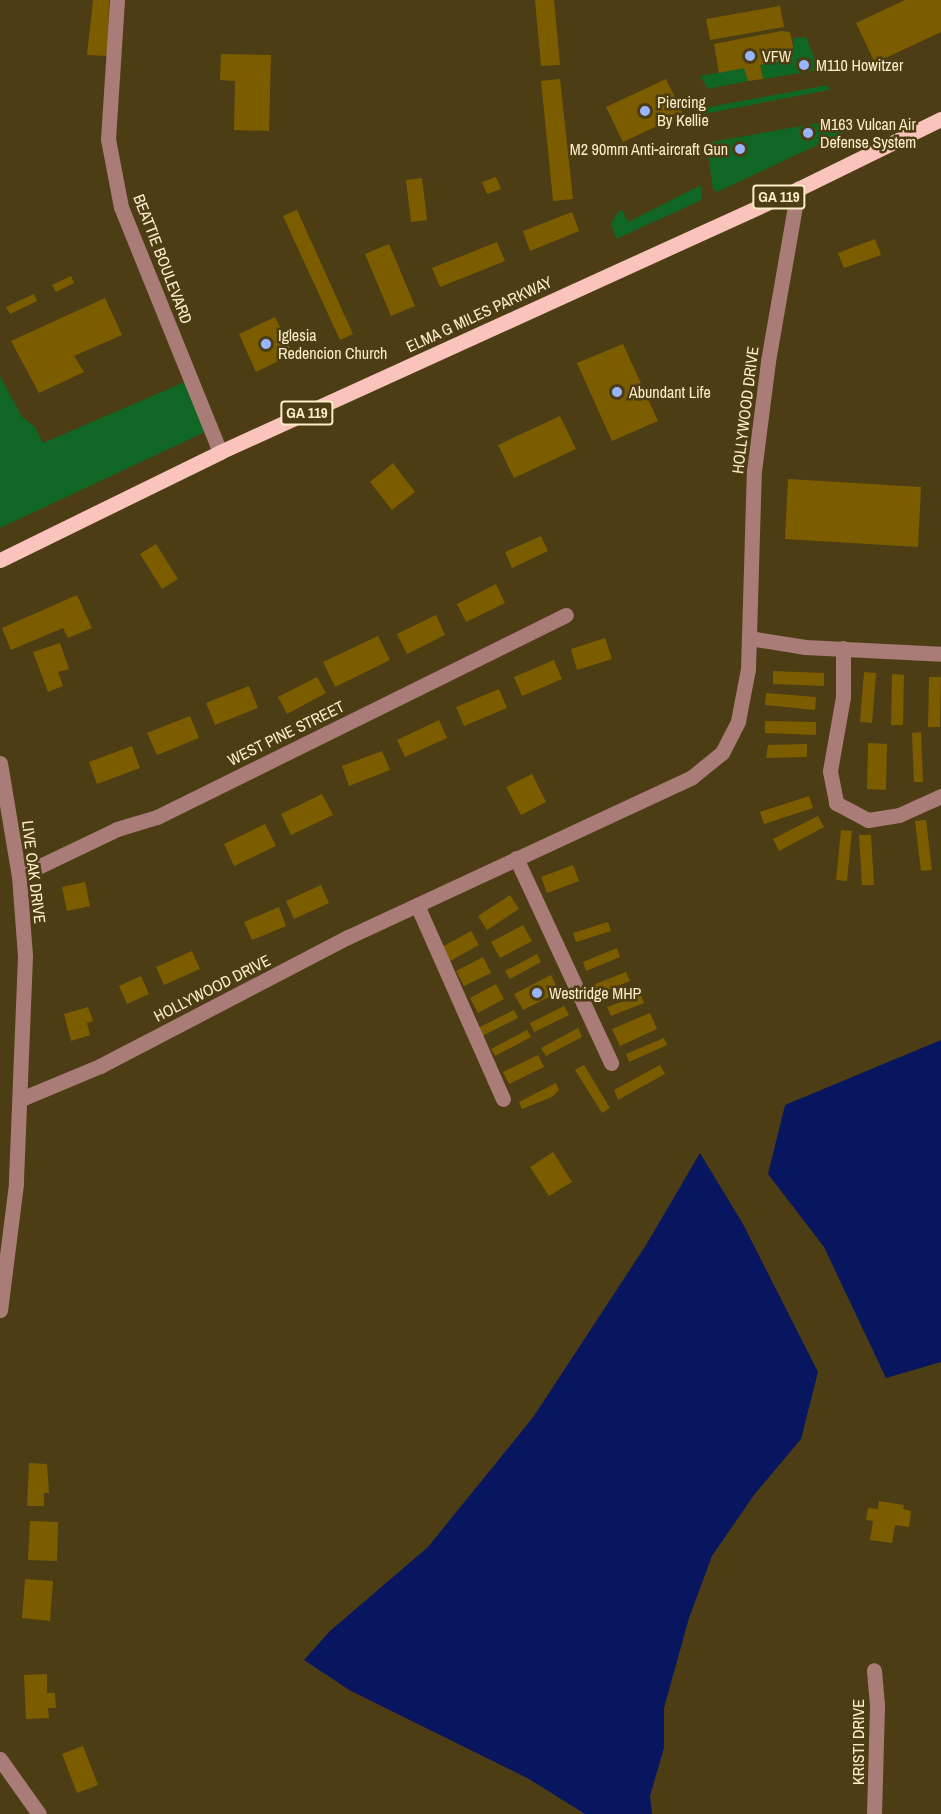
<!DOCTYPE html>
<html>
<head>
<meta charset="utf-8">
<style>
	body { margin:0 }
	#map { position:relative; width:941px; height:1814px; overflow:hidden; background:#4d3d14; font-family:"Archivo Narrow",sans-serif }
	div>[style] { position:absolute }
	.green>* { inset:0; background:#106625 }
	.water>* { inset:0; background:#08165f }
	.building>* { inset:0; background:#7b5d00 }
	.minor>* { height:15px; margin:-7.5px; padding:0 7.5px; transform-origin:7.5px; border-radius:7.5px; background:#a97c77 }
	.major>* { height:15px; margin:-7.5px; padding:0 7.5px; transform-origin:7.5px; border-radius:7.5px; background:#fac3bc }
	.dots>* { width:16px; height:16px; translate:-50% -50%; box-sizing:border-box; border:3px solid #4d3d14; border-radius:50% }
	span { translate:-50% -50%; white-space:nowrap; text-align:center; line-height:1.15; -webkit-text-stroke:5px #4d3d14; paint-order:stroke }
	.shield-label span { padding:2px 4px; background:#4d3d14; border:2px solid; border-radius:4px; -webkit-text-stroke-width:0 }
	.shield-label { font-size:15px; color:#fdecc8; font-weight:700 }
	.poi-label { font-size:16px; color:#fdecc8 }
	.left { translate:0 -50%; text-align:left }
	.right { translate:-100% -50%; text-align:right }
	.street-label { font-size:16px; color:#fdecc8 }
</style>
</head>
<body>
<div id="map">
	<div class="green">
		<div style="clip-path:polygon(806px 37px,819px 70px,763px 79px,760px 65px,786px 60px,785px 52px,794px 51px,793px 38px)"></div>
		<div style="clip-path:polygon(744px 68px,748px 81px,708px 89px,700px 76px)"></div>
		<div style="clip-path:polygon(828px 85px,829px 90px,704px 114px,704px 108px)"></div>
		<div style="clip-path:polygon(841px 119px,845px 132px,717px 192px,713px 189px,706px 143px)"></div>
		<div style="clip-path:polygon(701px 185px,702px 200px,616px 239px,611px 223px,619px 211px,622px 210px,628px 222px)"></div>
		<div style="clip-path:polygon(0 376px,22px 417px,35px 427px,43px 443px,187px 381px,205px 432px,0 528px)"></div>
	</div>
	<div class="water">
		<div style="clip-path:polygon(941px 1040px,941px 1362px,886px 1378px,824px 1247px,768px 1174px,785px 1105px)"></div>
		<div style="clip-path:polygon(700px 1153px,743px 1224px,818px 1372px,801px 1439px,754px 1495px,712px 1556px,689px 1618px,664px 1708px,664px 1748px,650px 1796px,652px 1814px,585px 1814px,529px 1779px,351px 1691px,304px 1660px,330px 1631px,428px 1547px,534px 1416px,646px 1245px)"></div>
	</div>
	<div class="building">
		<div style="clip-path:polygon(93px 0,109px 0,108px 56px,87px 55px)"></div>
		<div style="clip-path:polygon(535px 0,554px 0,560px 65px,541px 66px)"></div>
		<div style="clip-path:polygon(905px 0,941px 0,941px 32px,875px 63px,856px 23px)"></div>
		<div style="clip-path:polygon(780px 6px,784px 27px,710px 40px,706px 19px)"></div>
		<div style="clip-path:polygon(781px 31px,790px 32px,794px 51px,785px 52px,786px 60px,760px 65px,763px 79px,748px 81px,744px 68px,719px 73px,714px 44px)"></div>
		<div style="clip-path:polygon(221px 54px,271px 55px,269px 131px,234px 130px,235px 81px,220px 80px)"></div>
		<div style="clip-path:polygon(560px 79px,573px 199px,553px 201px,541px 81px)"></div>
		<div style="clip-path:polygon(666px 79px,683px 114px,623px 142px,606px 107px)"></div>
		<div style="clip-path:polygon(496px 177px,501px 189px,487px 194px,482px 182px)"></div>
		<div style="clip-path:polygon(422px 178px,427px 220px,411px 222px,406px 180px)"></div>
		<div style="clip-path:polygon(297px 210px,353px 334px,340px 340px,283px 216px)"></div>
		<div style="clip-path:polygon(572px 212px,579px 231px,530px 251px,523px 231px)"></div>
		<div style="clip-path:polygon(875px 239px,881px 255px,844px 268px,838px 253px)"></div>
		<div style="clip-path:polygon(497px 242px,505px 261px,440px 287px,432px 268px)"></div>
		<div style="clip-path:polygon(389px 244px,415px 306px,391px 316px,365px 254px)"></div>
		<div style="clip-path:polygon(71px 276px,74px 283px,56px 292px,52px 285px)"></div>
		<div style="clip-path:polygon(34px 294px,37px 301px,10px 314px,6px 307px)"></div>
		<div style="clip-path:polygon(105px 298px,122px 335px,74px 356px,84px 372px,39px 393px,11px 341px)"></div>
		<div style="clip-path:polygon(275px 317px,293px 354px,256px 372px,239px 334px)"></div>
		<div style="clip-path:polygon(623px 344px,658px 421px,612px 441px,577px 363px)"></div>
		<div style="clip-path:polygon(560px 416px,576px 449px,514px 478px,498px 445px)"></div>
		<div style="clip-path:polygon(393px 463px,415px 492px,392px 510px,370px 482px)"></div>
		<div style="clip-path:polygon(788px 479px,921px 487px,918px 547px,785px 539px)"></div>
		<div style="clip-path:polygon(541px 536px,548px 551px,512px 568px,505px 552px)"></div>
		<div style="clip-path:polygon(156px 544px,178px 579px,162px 589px,140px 554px)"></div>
		<div style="clip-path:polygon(496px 584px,505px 603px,466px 622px,457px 604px)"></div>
		<div style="clip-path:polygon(77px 595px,92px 628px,68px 638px,63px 628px,11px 650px,2px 628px)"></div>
		<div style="clip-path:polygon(436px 615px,445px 635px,407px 654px,397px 634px)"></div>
		<div style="clip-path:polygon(378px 636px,390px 660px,335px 687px,323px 662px)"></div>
		<div style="clip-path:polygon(605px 638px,612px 659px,577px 670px,571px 649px)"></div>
		<div style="clip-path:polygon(60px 643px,69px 669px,58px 672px,63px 686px,48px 692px,33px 652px)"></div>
		<div style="clip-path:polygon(554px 660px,562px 679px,522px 696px,514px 677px)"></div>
		<div style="clip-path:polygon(773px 671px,824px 673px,824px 686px,773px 684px)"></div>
		<div style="clip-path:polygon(864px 672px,876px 673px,872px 723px,860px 722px)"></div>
		<div style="clip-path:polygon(892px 674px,904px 675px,903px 725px,891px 725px)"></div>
		<div style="clip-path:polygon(317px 677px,326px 693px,287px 714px,278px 697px)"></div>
		<div style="clip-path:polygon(929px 677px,941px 677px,940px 727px,928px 727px)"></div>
		<div style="clip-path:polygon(249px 686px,258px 708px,215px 725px,206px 703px)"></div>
		<div style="clip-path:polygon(499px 689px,507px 708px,464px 726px,456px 707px)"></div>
		<div style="clip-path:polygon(766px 693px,816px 697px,815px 710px,765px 705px)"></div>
		<div style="clip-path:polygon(190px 716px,199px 738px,157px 755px,147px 733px)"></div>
		<div style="clip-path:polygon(439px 720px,447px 738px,405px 757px,397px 740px)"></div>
		<div style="clip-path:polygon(765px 721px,816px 722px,816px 735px,765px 733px)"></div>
		<div style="clip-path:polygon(921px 732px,923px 782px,914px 782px,912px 733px)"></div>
		<div style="clip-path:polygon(868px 743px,887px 744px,886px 790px,867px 789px)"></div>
		<div style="clip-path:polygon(807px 744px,807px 757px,766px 758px,768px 745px)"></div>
		<div style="clip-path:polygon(132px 746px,140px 768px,97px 784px,89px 762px)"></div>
		<div style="clip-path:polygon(382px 751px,390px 770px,349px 786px,342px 766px)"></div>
		<div style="clip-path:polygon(532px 774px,546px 802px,521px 815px,506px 787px)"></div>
		<div style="clip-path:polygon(322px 794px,333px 815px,291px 835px,281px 814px)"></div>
		<div style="clip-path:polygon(809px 796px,813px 808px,764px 824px,760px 812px)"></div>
		<div style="clip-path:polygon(818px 816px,824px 827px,779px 851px,773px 839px)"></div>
		<div style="clip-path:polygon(926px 820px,932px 870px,921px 871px,915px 821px)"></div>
		<div style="clip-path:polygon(265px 824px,276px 846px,234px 866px,224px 844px)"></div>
		<div style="clip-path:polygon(841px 830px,852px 831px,847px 881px,836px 880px)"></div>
		<div style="clip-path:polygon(859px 835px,871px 835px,874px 885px,862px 885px)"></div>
		<div style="clip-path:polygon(573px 865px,579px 881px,547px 893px,541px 877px)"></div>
		<div style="clip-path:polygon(85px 882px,90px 906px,67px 911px,62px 887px)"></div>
		<div style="clip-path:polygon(321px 885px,329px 903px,294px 919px,286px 901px)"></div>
		<div style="clip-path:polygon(510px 895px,519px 909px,487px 930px,478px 916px)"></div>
		<div style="clip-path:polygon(279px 907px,286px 926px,252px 940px,244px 922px)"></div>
		<div style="clip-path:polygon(608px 922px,611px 931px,576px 942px,573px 933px)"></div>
		<div style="clip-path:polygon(523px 925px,532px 941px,500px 958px,491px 942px)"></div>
		<div style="clip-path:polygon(471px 931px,479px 945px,450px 961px,442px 947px)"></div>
		<div style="clip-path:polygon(617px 948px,620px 957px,586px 971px,583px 962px)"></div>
		<div style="clip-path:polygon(192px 951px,200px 969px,164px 985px,156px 967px)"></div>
		<div style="clip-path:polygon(537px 954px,541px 962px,510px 979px,505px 971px)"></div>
		<div style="clip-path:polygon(483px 957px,491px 973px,464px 986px,456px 971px)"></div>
		<div style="clip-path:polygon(626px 972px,630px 981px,597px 994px,593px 985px)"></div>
		<div style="clip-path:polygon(551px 975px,559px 992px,523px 1010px,514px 994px)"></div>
		<div style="clip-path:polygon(141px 976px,149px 994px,127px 1004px,119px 986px)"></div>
		<div style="clip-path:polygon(496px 984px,504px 999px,478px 1013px,470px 998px)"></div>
		<div style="clip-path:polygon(641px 995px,644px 1003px,611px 1016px,607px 1007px)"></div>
		<div style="clip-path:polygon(564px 1006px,569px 1015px,534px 1032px,530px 1023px)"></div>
		<div style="clip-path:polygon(88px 1007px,93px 1021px,87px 1023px,90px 1035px,71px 1041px,64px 1014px)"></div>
		<div style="clip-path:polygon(514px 1010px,518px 1018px,482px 1036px,478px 1028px)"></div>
		<div style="clip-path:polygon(650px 1013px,657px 1029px,620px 1046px,612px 1029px)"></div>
		<div style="clip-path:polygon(578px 1028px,582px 1037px,546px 1056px,541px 1048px)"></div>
		<div style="clip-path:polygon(527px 1030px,531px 1037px,495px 1056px,491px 1049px)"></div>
		<div style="clip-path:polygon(664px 1038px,667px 1045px,629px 1062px,626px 1054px)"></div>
		<div style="clip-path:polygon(538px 1055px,544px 1067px,509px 1084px,503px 1072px)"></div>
		<div style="clip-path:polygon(584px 1065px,610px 1108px,602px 1113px,575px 1070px)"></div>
		<div style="clip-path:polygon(660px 1065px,665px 1074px,618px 1100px,614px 1090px)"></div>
		<div style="clip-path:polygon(556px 1083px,559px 1090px,552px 1097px,522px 1109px,519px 1102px)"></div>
		<div style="clip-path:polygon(553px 1152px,572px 1182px,549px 1196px,530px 1167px)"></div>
		<div style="clip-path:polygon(29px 1463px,47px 1464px,49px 1493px,44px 1493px,44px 1506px,27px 1506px)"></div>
		<div style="clip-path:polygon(879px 1501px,904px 1505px,903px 1509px,911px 1511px,909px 1527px,895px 1525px,892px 1543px,870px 1540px,873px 1521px,866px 1520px,868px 1508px,878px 1509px)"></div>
		<div style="clip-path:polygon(30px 1521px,58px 1522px,57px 1561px,28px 1560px)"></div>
		<div style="clip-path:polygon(25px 1579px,53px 1581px,50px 1621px,22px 1618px)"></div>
		<div style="clip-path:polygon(47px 1674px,47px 1693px,55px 1693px,56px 1708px,48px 1708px,49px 1718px,26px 1719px,24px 1675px)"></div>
		<div style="clip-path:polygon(83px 1746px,98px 1785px,77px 1793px,62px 1754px)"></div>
	</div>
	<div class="minor">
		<div style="left:117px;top:0;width:139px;rotate:93.7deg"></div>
		<div style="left:108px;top:139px;width:69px;rotate:79.2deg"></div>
		<div style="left:121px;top:207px;width:264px;rotate:68deg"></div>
		<div style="left:749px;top:638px;width:57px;rotate:9.1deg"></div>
		<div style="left:805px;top:647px;width:136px;rotate:2.9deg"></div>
		<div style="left:843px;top:648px;width:49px;rotate:90deg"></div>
		<div style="left:843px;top:697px;width:75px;rotate:100deg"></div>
		<div style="left:830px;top:771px;width:33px;rotate:79deg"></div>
		<div style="left:836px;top:803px;width:36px;rotate:28deg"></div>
		<div style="left:868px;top:820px;width:31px;rotate:-9deg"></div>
		<div style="left:899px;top:815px;width:46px;rotate:-24.3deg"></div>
		<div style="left:0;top:763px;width:115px;rotate:80.5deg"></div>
		<div style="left:19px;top:876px;width:80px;rotate:85.7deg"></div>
		<div style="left:25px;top:956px;width:228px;rotate:92.3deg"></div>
		<div style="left:16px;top:1184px;width:127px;rotate:97.2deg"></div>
		<div style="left:516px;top:858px;width:226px;rotate:65.1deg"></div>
		<div style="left:19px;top:876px;width:109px;rotate:-25.6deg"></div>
		<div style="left:117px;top:829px;width:42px;rotate:-16.7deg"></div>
		<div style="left:157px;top:817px;width:456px;rotate:-26.3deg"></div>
		<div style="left:417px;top:905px;width:212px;rotate:66.1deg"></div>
		<div style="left:21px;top:1099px;width:86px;rotate:-22.7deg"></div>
		<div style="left:100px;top:1066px;width:280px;rotate:-27.5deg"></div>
		<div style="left:348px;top:937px;width:379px;rotate:-24.9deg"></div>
		<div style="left:692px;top:777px;width:38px;rotate:-39deg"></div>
		<div style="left:722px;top:753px;width:36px;rotate:-63deg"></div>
		<div style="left:738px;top:721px;width:53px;rotate:-79.1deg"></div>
		<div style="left:748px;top:669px;width:198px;rotate:-88.3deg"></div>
		<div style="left:754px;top:471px;width:111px;rotate:-82.7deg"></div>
		<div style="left:768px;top:361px;width:175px;rotate:-80.1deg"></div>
		<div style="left:0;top:1759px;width:67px;rotate:54.7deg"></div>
		<div style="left:874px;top:1814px;width:109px;rotate:-88.4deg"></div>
		<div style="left:877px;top:1705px;width:35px;rotate:-95deg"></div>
	</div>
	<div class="major">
		<div style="left:0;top:560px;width:245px;rotate:-26.1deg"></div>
		<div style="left:220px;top:452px;width:635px;rotate:-24.47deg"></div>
		<div style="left:798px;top:189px;width:159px;rotate:-26.1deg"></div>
	</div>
	<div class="dots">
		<div style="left:750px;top:56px;background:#98b6fd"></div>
		<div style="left:804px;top:65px;background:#98b6fd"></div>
		<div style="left:645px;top:111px;background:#98b6fd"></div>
		<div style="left:808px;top:133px;background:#98b6fd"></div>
		<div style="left:740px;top:149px;background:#98b6fd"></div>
		<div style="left:266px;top:344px;background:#98b6fd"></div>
		<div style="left:617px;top:392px;background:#98b6fd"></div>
		<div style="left:537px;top:993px;background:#98b6fd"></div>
	</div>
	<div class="shield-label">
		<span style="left:779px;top:197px">GA 119</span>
		<span style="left:307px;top:413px">GA 119</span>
	</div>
	<div class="poi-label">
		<span class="left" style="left:762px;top:56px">VFW</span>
		<span class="left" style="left:816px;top:65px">M110 Howitzer</span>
		<span class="left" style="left:657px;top:111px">Piercing<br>By Kellie</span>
		<span class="left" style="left:820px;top:133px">M163 Vulcan Air<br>Defense System</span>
		<span class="right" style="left:728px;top:149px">M2 90mm Anti-aircraft Gun</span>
		<span class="left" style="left:278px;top:344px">Iglesia<br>Redencion Church</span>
		<span class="left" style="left:629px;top:392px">Abundant Life</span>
		<span class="left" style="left:549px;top:993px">Westridge MHP</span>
	</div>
	<div class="street-label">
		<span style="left:163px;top:259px;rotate:69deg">BEATTIE BOULEVARD</span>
		<span style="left:479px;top:314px;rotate:-25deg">ELMA G MILES PARKWAY</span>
		<span style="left:745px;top:410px;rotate:-83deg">HOLLYWOOD DRIVE</span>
		<span style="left:286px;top:733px;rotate:-26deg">WEST PINE STREET</span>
		<span style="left:34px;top:872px;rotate:83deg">LIVE OAK DRIVE</span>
		<span style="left:212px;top:988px;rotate:-27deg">HOLLYWOOD DRIVE</span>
		<span style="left:858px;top:1742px;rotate:-90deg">KRISTI DRIVE</span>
	</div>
</div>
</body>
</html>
